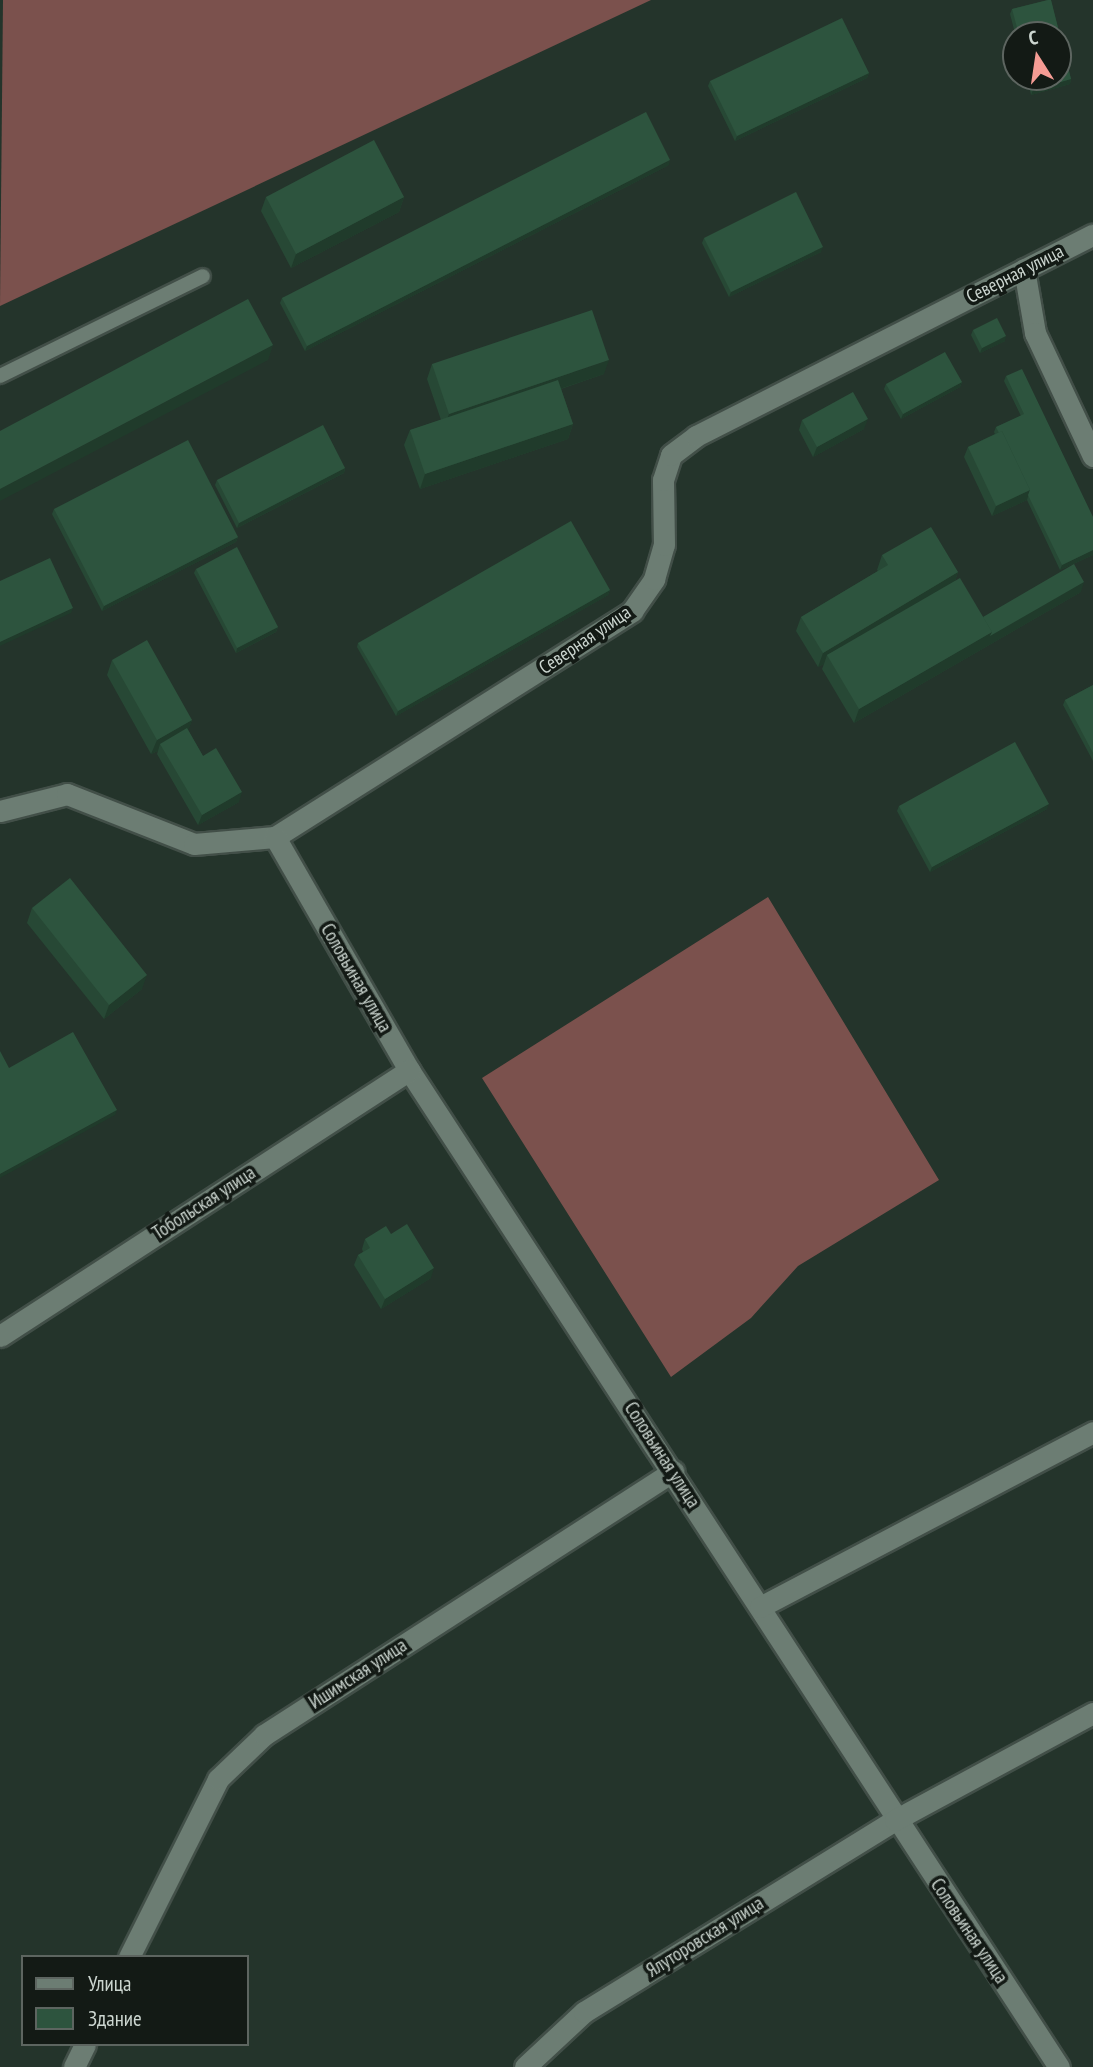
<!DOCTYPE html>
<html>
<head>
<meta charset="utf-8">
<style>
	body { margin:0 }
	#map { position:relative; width:1093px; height:2067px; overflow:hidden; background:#24342b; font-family:"PT Sans Narrow",sans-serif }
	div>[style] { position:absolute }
	.forest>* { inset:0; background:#7b514d }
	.roads { filter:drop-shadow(2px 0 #424f48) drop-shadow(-2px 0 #424f48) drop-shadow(0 2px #424f48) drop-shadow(0 -2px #424f48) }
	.service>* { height:14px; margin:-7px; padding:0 7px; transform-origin:7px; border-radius:7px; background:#6c7d73 }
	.minor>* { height:21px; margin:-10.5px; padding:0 10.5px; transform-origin:10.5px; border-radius:10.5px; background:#6c7d73 }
	.wall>* { inset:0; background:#274835 }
	.shaded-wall>* { inset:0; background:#203b2b }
	.building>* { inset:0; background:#2d543e }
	span { translate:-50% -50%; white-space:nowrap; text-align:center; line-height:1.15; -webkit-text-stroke:7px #131a15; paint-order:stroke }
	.street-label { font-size:19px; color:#ccd6d0 }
	.legend { position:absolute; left:21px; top:1955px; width:228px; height:91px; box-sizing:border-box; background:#131a15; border:2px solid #5d6560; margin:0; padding:9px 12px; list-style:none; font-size:21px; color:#ccd6d0 }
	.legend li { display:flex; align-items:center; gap:14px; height:35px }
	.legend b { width:35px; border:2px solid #5d6560 }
	.north { position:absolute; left:1002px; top:21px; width:70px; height:70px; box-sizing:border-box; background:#131a15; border:2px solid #5d6560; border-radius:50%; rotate:348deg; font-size:19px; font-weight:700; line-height:28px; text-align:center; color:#ccd6d0 }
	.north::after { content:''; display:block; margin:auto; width:24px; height:32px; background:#f59c94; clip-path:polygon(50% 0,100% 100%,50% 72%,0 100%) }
</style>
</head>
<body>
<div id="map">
	<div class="forest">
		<div style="clip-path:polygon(3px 0,651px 0,0 306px)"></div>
		<div style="clip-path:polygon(768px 897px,939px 1180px,798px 1266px,751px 1318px,671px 1377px,482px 1078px)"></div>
	</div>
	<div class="roads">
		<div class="service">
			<div style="left:0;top:376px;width:226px;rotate:-26.2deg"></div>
		</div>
		<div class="minor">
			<div style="left:1024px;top:269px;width:65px;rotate:80.2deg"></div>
			<div style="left:1035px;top:333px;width:136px;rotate:64.8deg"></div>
			<div style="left:0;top:811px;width:69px;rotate:-14.2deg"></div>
			<div style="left:67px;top:794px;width:136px;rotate:21.5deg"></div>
			<div style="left:194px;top:844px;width:81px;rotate:-4.9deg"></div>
			<div style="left:275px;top:837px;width:423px;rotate:-32.3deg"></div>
			<div style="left:632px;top:611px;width:39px;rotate:-55deg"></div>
			<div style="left:654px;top:579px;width:35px;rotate:-74deg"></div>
			<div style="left:664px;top:545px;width:65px;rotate:-90.9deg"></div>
			<div style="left:663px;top:480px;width:26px;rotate:-72deg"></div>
			<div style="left:671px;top:455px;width:31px;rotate:-37deg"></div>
			<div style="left:696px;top:436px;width:445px;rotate:-26.9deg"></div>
			<div style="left:275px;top:837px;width:269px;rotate:60.1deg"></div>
			<div style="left:409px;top:1070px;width:1190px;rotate:56.9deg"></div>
			<div style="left:0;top:1336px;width:488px;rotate:-33deg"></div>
			<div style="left:760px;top:1607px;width:376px;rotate:-27.7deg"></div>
			<div style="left:129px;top:1957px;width:199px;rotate:-63.4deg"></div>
			<div style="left:218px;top:1779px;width:64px;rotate:-43.7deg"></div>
			<div style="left:264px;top:1735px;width:487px;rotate:-32.8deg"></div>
			<div style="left:74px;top:2067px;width:25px;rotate:-64deg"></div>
			<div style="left:525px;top:2067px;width:81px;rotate:-43deg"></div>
			<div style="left:584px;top:2012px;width:365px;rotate:-31.7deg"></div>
			<div style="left:895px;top:1820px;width:225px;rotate:-28.4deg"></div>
		</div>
	</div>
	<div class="wall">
		<div style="clip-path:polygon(1048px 0,1051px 0,1071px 79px,1070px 84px,1031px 95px,1027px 77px,1058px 77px,1058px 35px,1016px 35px,1016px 37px,1010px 14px,1012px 9px)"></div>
		<div style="clip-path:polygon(869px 73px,867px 78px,735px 141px,708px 86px,710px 81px)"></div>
		<div style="clip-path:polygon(669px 165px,305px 351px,280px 303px,282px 298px)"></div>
		<div style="clip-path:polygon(266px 197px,404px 197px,399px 212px,291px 268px,261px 211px)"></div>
		<div style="clip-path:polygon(704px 238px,821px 252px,729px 297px,702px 243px)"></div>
		<div style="clip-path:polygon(973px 330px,1005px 341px,980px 353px,971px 335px)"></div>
		<div style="clip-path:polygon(432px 364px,604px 374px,561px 389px,573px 424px,568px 439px,420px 489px,404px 445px,410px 430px,441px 420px,427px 379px)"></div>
		<div style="clip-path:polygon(1006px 376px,1093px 517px,1093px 555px,1060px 570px,1027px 500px,992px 516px,964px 457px,968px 447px,995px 434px,994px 432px,996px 427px,1021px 416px,1004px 381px)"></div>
		<div style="clip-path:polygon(962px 382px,960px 387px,901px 419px,884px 389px,886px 384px)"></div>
		<div style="clip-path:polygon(802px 420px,864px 429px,813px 457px,799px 430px)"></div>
		<div style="clip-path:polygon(345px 468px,344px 473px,237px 528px,215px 485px,217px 480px)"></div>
		<div style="clip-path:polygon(54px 509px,238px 537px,236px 542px,102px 611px,52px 514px)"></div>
		<div style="clip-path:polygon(882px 555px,958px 572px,955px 581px,983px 617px,1081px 592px,854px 723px,822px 669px,824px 664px,818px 667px,796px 631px,801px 617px,878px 571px,877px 570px)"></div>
		<div style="clip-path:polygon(196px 569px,278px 627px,276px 632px,236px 653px,194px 573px)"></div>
		<div style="clip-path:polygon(610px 590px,608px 595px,396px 716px,357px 647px,358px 643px)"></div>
		<div style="clip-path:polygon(112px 660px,192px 720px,188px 730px,203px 756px,239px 802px,198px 825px,157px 754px,158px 751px,151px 754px,107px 675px)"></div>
		<div style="clip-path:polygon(1093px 685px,1093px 761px,1063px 705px,1065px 700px)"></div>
		<div style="clip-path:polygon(899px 806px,1047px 809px,930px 872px,897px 811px)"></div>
		<div style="clip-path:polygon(32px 908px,142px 989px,104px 1019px,27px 923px)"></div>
		<div style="clip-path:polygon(391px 1234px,431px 1278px,381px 1309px,354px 1265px,358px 1255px,363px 1252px,362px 1249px,365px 1239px)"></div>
	</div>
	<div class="shaded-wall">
		<div style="clip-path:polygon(869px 73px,867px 78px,735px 141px,737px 136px)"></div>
		<div style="clip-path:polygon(1071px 79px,1070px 84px,1031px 95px,1033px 90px)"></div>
		<div style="clip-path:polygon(670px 160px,669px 165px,305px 351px,307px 346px)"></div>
		<div style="clip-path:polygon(404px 197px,399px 212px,291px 268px,296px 254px)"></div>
		<div style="clip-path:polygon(823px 247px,821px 252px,729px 297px,731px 292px)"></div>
		<div style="clip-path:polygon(1006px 336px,1005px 341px,980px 353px,982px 348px)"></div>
		<div style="clip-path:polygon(273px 345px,268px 360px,0 501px,0 489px)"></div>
		<div style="clip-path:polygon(609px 360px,604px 374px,444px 428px,449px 414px)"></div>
		<div style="clip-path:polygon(962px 382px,960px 387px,901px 419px,903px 414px)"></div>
		<div style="clip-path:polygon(868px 419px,864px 429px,813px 457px,817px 447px)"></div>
		<div style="clip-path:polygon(573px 424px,568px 439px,420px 489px,425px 474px)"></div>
		<div style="clip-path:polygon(345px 468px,344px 473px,237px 528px,239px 523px)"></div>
		<div style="clip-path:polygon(1030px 490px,1027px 500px,992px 516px,996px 506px)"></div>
		<div style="clip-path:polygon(238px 537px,236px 542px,102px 611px,104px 606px)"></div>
		<div style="clip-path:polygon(1093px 550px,1093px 555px,1060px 570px,1062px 565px)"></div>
		<div style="clip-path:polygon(958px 572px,953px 587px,827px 655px,824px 664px,818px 667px,823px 653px)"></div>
		<div style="clip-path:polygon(1084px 582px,1081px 592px,854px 723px,859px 709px,992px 632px)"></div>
		<div style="clip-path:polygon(610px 590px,608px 595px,396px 716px,398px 711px)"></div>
		<div style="clip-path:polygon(73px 608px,71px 613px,0 646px,0 642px)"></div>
		<div style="clip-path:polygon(278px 627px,276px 632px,236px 653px,237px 648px)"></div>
		<div style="clip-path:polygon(192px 720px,187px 734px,160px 744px,158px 751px,151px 754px,157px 740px)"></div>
		<div style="clip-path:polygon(242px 792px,239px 802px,198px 825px,202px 815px)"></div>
		<div style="clip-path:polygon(1049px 804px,1047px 809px,930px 872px,932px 867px)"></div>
		<div style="clip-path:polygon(147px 975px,142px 989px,104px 1019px,109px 1005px)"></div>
		<div style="clip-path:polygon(117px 1110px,115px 1115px,0 1178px,0 1174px)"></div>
		<div style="clip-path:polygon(434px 1268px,431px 1278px,381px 1309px,385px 1299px)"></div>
	</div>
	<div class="building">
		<div style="clip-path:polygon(1048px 0,1051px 0,1071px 79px,1033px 90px,1030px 77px,1058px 77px,1058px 35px,1019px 35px,1012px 9px)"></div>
		<div style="clip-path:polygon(842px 18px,869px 73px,737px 136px,710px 81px)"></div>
		<div style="clip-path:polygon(646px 112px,670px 160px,307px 346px,282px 298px)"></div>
		<div style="clip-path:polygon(374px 140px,404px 197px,296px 254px,266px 197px)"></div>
		<div style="clip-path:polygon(796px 192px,823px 247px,731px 292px,704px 238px)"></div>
		<div style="clip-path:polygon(248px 299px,273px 345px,0 489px,0 431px)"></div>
		<div style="clip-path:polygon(592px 310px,609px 360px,449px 414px,432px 364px)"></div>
		<div style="clip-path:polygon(997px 318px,1006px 336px,982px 348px,973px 330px)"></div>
		<div style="clip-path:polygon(945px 352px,962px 382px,903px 414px,886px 384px)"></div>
		<div style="clip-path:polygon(1022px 369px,1093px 517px,1093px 550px,1062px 565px,1028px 495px,1030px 490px,1002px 431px,999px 433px,996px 427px,1024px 414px,1006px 376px)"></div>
		<div style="clip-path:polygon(558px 380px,573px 424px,425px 474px,410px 430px)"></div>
		<div style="clip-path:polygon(853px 392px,868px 419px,817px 447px,802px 420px)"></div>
		<div style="clip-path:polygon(323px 425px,345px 468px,239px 523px,217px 480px)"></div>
		<div style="clip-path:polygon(1002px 431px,1030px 490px,996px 506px,968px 447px)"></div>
		<div style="clip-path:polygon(188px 440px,238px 537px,104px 606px,54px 509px)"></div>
		<div style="clip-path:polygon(571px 521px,610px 590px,398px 711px,358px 643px)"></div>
		<div style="clip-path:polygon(931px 527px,958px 572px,823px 653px,801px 617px,888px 565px,882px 555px)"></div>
		<div style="clip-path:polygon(237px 547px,278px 627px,237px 648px,196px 569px)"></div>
		<div style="clip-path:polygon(50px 558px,73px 608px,0 642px,0 581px)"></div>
		<div style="clip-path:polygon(1074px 564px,1084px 582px,990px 636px,992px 632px,983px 617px)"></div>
		<div style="clip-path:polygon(960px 578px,992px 632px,859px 709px,827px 655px)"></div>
		<div style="clip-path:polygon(147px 640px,192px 720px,157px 740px,112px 660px)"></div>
		<div style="clip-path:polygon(1093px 685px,1093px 753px,1065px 700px)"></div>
		<div style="clip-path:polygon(187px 728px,203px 756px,216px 748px,242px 792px,202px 815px,160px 744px)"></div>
		<div style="clip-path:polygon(1015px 742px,1049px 804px,932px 867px,899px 806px)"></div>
		<div style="clip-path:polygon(70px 878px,147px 975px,109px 1005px,32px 908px)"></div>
		<div style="clip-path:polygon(73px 1032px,117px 1110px,0 1174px,0 1051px,9px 1068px)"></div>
		<div style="clip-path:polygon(407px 1224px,434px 1268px,385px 1299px,358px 1255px,370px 1248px,365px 1239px,386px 1226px,391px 1234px)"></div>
	</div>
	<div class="street-label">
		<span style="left:1015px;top:274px;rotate:-27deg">Северная улица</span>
		<span style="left:585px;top:640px;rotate:-34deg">Северная улица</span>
		<span style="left:356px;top:978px;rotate:60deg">Соловьиная улица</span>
		<span style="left:204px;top:1203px;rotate:-33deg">Тобольская улица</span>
		<span style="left:662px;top:1455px;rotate:57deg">Соловьиная улица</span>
		<span style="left:358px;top:1674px;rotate:-33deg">Ишимская улица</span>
		<span style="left:969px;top:1931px;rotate:56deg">Соловьиная улица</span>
		<span style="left:705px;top:1937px;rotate:-32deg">Ялуторовская улица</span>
	</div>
	<ul class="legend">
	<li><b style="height:9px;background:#6c7d73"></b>Улица</li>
	<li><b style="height:19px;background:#2d543e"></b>Здание</li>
	</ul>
	<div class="north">С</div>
</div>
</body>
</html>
